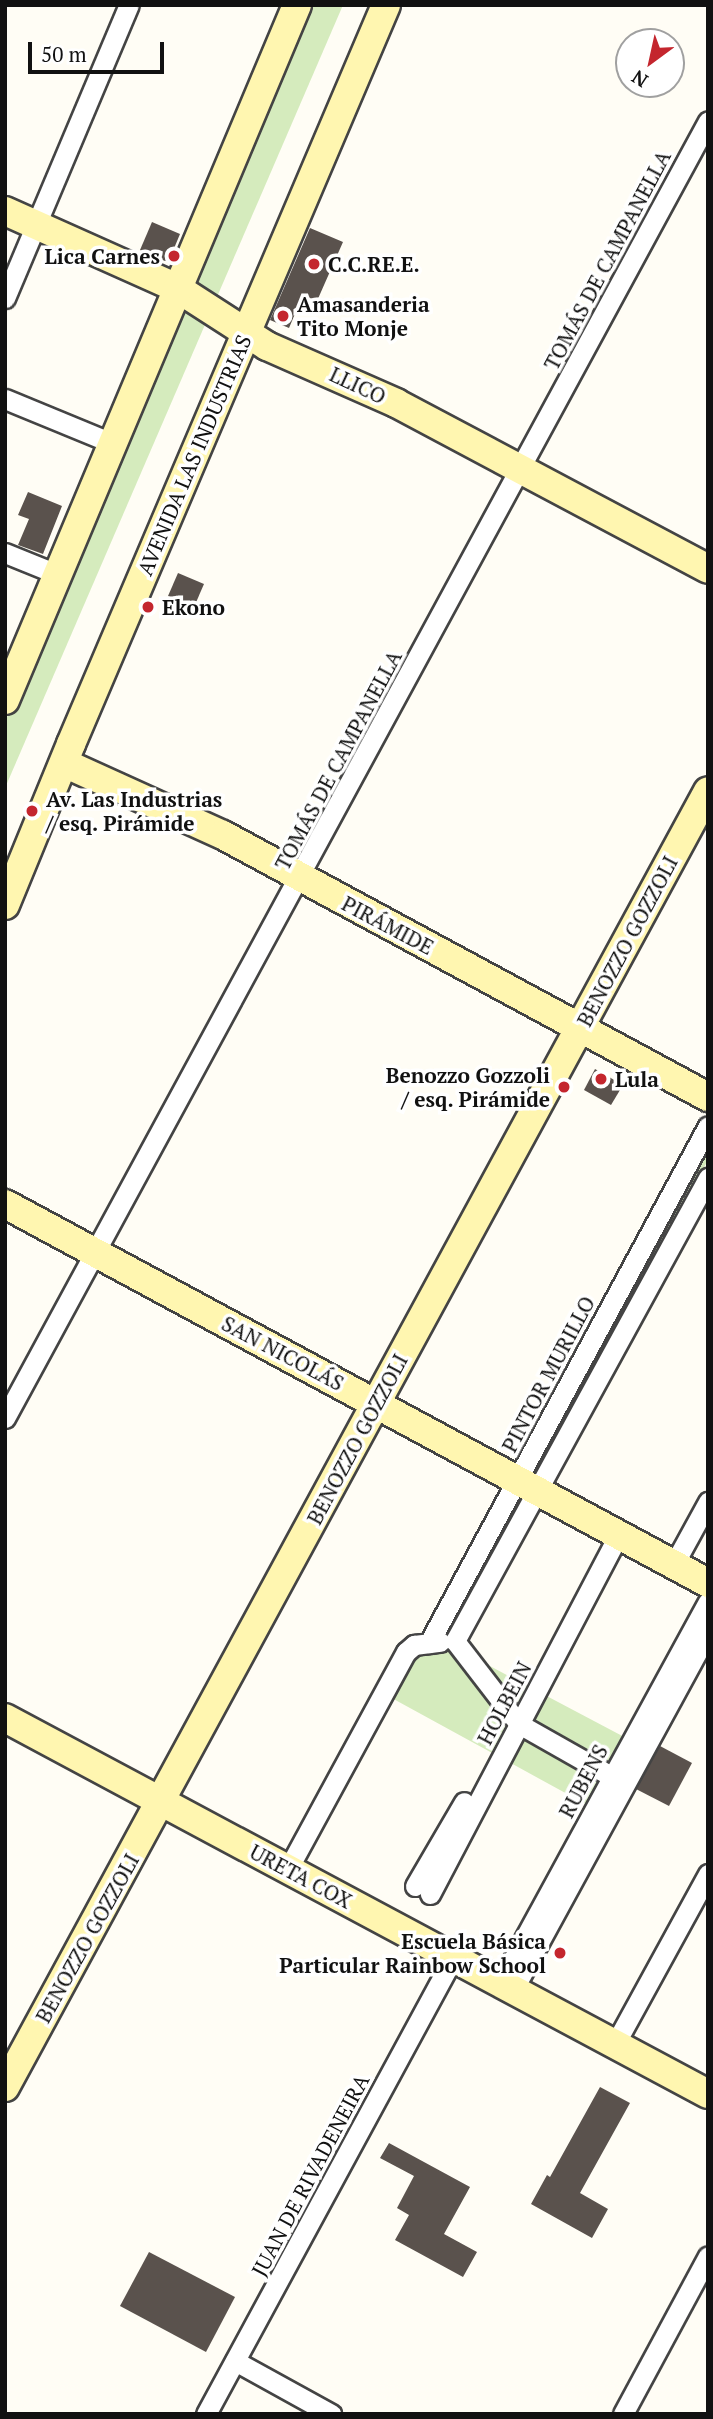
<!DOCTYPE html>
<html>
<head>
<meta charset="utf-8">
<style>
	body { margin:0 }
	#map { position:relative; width:713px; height:2419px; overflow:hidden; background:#fffdf5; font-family:"PT Serif",serif }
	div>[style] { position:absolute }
	.green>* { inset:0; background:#d5ebbd }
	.building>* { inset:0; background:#5a524d }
	.roads { filter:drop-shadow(2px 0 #444) drop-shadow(-2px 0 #444) drop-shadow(0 2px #444) drop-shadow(0 -2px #444) }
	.street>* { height:19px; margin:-9.5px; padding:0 9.5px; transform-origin:9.5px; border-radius:9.5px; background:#fff }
	.secondary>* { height:28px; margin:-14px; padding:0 14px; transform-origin:14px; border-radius:14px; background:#fff6b0 }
	.dots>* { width:19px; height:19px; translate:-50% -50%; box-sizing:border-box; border:4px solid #fff; border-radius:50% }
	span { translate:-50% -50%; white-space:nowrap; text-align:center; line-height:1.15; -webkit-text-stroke:7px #fff; paint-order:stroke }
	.poi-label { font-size:21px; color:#111; font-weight:700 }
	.right { translate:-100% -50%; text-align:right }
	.left { translate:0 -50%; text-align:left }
	.street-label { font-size:21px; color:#111 }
	.frame { position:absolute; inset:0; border:7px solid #111; pointer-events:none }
	.north { position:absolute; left:615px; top:28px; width:70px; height:70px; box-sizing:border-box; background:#fff; border:2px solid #a0a0a0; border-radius:50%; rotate:213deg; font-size:19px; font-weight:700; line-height:28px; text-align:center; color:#111 }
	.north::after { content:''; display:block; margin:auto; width:24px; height:32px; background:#c4262e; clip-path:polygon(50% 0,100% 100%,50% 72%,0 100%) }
	.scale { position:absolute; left:28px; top:42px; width:136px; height:32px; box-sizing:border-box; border:4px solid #111; border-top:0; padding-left:9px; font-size:21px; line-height:24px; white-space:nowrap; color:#111; -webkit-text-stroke:5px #fff; paint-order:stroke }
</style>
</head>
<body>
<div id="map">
	<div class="green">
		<div style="clip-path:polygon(309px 5px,343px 5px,5px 788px,5px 722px)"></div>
		<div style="clip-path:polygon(708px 1135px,708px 1160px,452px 1637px,444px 1637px,443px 1633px)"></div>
		<div style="clip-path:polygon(455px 1645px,512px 1725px,607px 1776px,591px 1807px,388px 1696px,413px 1652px)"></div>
		<div style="clip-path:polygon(473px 1657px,529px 1687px,515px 1713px)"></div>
		<div style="clip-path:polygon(541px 1693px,628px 1739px,613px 1767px,527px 1720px)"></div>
	</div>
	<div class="building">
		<div style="clip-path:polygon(152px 222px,180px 234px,170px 258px,165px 261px,140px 250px)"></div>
		<div style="clip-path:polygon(310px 228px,343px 242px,317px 301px,303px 295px,289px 328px,270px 320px)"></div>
		<div style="clip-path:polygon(28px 492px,62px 506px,43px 554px,18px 545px,29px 519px,18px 515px)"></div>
		<div style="clip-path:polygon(178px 573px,204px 584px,194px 607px,168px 596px)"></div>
		<div style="clip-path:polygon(595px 1069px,623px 1085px,611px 1105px,584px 1090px)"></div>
		<div style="clip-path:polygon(660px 1746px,692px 1763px,669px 1806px,636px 1789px)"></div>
		<div style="clip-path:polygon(600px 2087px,630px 2103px,580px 2193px,608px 2209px,592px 2238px,531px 2204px,547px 2175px,550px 2177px)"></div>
		<div style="clip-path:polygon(389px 2143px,470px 2187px,444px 2234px,477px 2252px,463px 2277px,395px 2240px,409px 2215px,397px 2208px,414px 2176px,380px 2158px)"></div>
		<div style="clip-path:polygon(149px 2252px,235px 2297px,206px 2352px,120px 2306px)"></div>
	</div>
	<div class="roads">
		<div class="street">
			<div style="left:5px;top:298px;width:318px;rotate:-67.1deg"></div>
			<div style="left:5px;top:399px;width:116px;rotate:22.4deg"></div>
			<div style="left:5px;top:553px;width:56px;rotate:22deg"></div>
			<div style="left:5px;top:1418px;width:1475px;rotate:-61.54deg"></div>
			<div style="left:674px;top:1564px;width:71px;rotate:-61.3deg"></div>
			<div style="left:455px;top:1641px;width:528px;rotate:-61.35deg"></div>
			<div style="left:455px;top:1641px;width:105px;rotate:52.4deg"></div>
			<div style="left:519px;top:1724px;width:106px;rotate:29.5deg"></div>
			<div style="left:429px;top:1643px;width:587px;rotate:-61.65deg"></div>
			<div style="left:288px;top:1869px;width:247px;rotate:-61.5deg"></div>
			<div style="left:406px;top:1652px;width:11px;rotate:-41deg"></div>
			<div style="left:414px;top:1645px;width:26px;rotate:-7deg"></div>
			<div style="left:415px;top:1886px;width:97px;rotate:-59.7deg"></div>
			<div style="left:430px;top:1894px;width:407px;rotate:-62.3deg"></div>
			<div style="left:500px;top:1983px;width:434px;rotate:-61.4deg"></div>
			<div style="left:513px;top:1990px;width:408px;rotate:-61.4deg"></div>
			<div style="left:615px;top:2044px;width:194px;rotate:-61.3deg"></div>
			<div style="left:235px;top:2361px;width:110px;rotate:28.9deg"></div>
			<div style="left:206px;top:2414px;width:519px;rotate:-61.56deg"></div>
			<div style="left:623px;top:2414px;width:179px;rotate:-61.7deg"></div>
		</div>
		<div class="secondary">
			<div style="left:5px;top:211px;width:188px;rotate:24.1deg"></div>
			<div style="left:177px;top:288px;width:107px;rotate:32.8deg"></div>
			<div style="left:267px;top:346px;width:141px;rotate:23.8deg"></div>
			<div style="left:396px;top:403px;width:353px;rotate:28deg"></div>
			<div style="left:5px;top:700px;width:754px;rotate:-67.21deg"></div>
			<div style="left:64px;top:763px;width:175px;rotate:24.4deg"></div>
			<div style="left:223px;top:835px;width:551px;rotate:28.38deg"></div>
			<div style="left:5px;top:905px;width:174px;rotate:-67.7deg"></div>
			<div style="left:71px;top:744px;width:803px;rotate:-66.91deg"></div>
			<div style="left:5px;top:1204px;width:799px;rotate:28.33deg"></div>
			<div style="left:5px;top:1718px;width:797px;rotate:28.14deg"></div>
			<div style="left:5px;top:2087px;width:1474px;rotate:-61.52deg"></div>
		</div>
	</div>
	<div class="dots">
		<div style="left:174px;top:256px;background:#c4262e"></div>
		<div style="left:314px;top:264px;background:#c4262e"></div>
		<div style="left:283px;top:316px;background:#c4262e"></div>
		<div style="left:148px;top:607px;background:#c4262e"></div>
		<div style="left:32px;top:811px;background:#c4262e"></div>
		<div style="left:601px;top:1079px;background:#c4262e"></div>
		<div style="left:564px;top:1087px;background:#c4262e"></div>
		<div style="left:560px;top:1953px;background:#c4262e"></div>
	</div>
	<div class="poi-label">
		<span class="right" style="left:160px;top:256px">Lica Carnes</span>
		<span class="left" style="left:328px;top:264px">C.C.RE.E.</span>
		<span class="left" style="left:297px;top:316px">Amasanderia<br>Tito Monje</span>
		<span class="left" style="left:162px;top:607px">Ekono</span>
		<span class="left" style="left:46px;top:811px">Av. Las Industrias<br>/ esq. Pirámide</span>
		<span class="right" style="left:550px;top:1087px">Benozzo Gozzoli<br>/ esq. Pirámide</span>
		<span class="left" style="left:615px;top:1079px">Lula</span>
		<span class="right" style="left:546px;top:1953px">Escuela Básica<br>Particular Rainbow School</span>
	</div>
	<div class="street-label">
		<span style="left:607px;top:260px;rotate:-62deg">TOMÁS DE CAMPANELLA</span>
		<span style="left:358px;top:385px;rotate:25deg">LLICO</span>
		<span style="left:194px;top:455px;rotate:-67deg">AVENIDA LAS INDUSTRIAS</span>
		<span style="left:338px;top:760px;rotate:-62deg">TOMÁS DE CAMPANELLA</span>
		<span style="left:388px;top:925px;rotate:28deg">PIRÁMIDE</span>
		<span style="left:627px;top:941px;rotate:-62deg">BENOZZO GOZZOLI</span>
		<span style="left:283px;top:1353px;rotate:28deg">SAN NICOLÁS</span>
		<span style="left:548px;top:1374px;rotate:-62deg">PINTOR MURILLO</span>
		<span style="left:357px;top:1439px;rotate:-62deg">BENOZZO GOZZOLI</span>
		<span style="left:504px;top:1703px;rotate:-62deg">HOLBEIN</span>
		<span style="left:583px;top:1781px;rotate:-62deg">RUBENS</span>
		<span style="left:301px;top:1876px;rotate:28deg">URETA COX</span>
		<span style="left:87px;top:1938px;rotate:-61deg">BENOZZO GOZZOLI</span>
		<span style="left:310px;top:2175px;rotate:-62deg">JUAN DE RIVADENEIRA</span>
	</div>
	<div class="frame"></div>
	<div class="north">N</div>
	<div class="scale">50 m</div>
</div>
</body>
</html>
